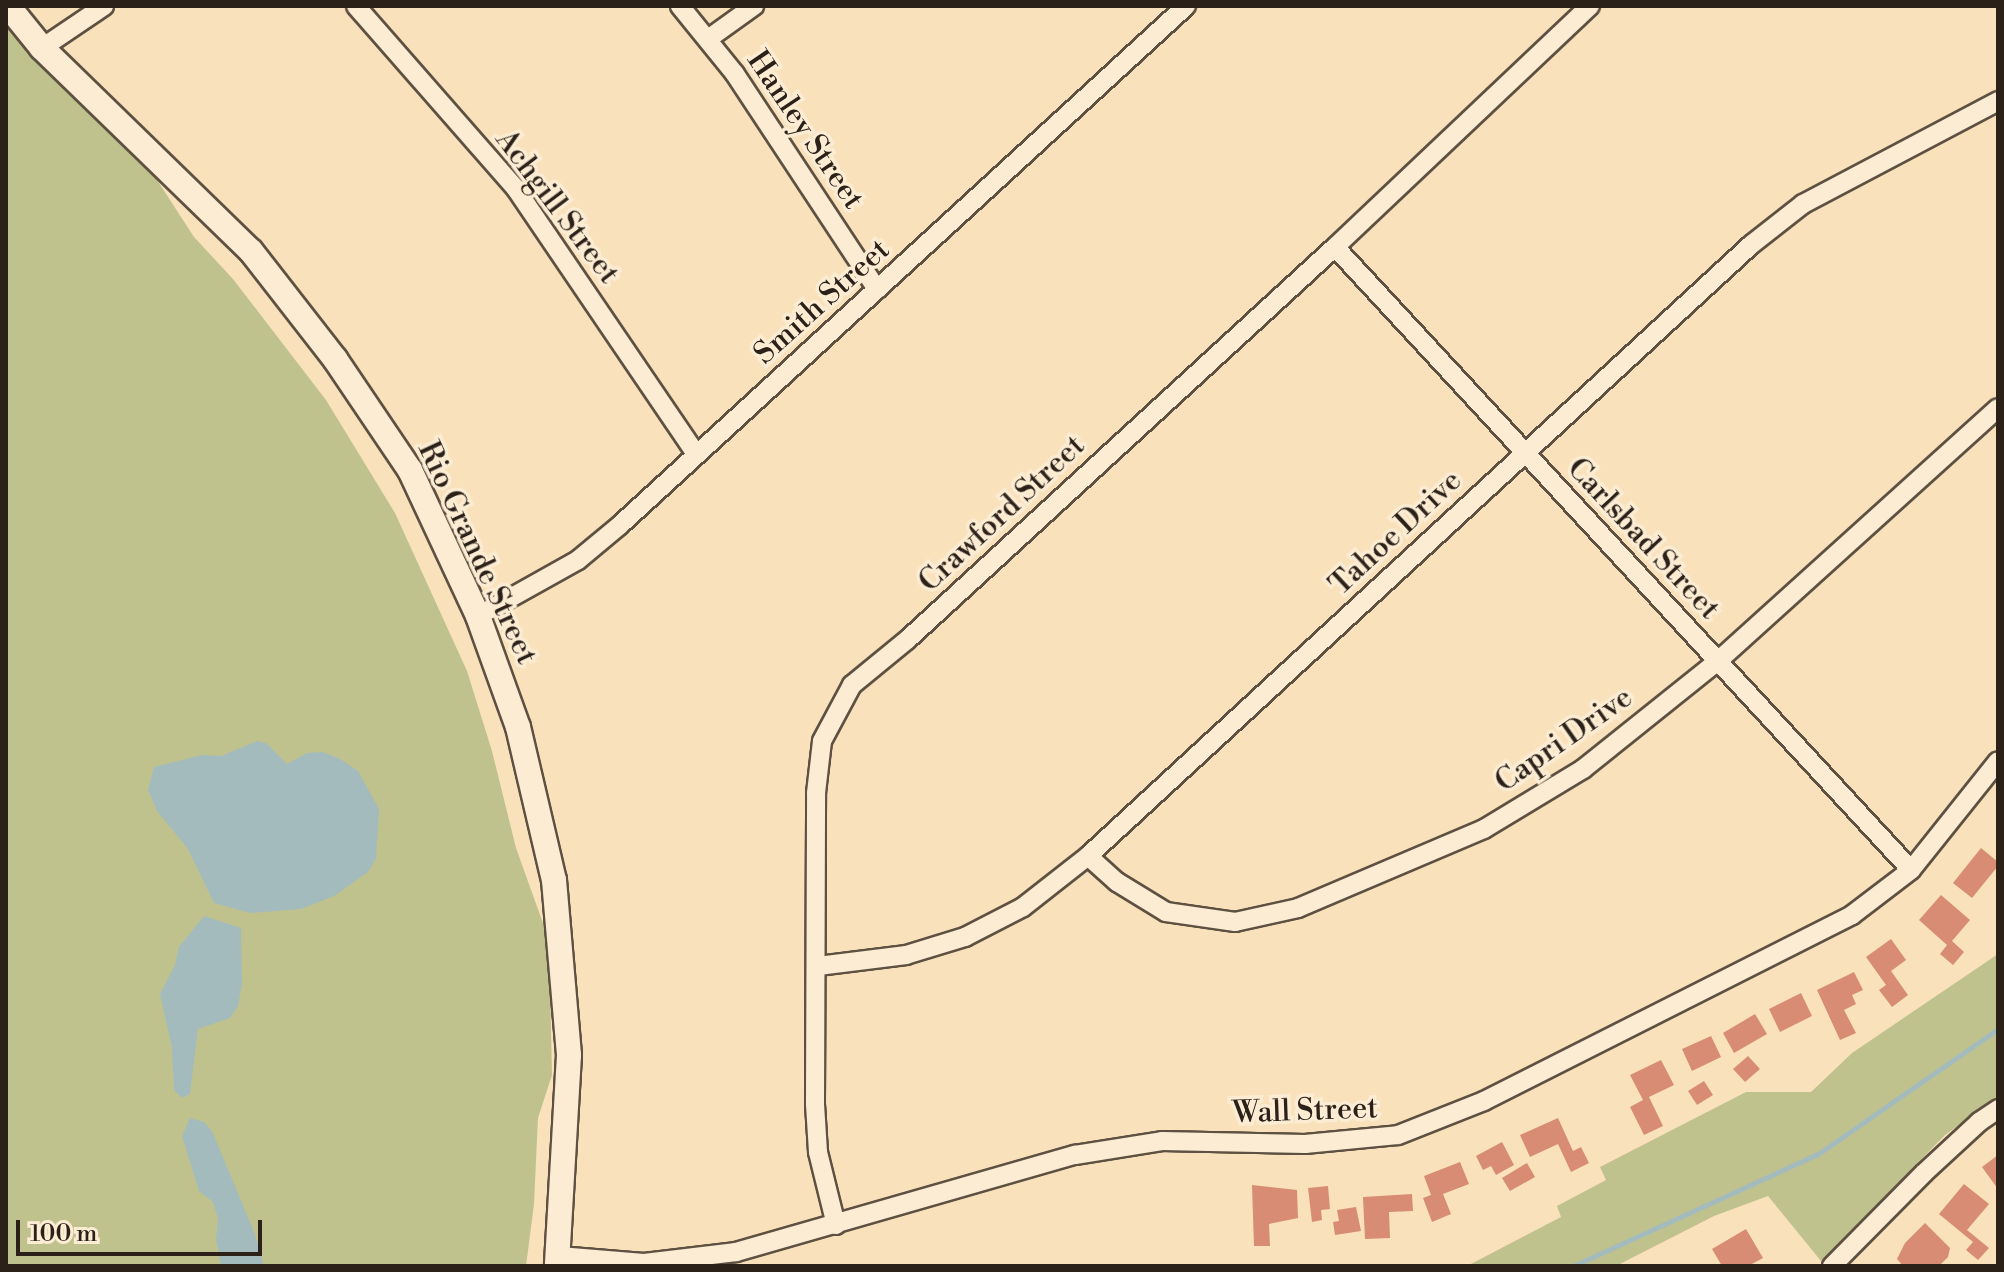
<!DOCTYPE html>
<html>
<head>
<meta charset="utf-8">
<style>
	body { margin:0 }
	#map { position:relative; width:2004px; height:1272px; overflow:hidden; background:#f9e1bb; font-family:"Libre Bodoni",serif }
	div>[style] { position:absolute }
	.green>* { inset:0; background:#c0c28e }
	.water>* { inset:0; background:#a3bbbc }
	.stream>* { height:5px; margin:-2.5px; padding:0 2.5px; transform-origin:2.5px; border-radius:2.5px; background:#a3bbbc }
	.building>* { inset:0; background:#d78c73 }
	.roads { filter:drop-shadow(2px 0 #5e5142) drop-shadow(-2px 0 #5e5142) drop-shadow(0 2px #5e5142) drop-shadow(0 -2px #5e5142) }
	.minor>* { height:18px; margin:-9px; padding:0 9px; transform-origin:9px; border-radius:9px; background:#fbecd3 }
	.tertiary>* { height:24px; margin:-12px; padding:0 12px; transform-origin:12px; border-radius:12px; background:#fbecd3 }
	span { translate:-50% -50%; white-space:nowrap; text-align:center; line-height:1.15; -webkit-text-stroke:7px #fbecd3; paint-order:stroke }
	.street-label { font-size:30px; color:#2b2119 }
	.frame { position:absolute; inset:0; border:8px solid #2b2119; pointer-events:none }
	.scale { position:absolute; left:16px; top:1220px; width:246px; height:36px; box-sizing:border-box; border:4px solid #2b2119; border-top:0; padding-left:10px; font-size:24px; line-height:28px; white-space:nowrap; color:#2b2119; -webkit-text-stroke:6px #fbecd3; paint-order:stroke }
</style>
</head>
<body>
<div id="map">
	<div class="green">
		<div style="clip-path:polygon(6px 20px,148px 166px,194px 237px,233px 279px,326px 400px,395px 513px,467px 671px,492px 751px,516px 848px,549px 940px,552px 1075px,538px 1118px,534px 1204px,526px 1266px,6px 1266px)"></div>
		<div style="clip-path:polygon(1998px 954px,1998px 1097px,1945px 1135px,1821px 1261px,1768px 1196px,1714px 1216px,1616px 1266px,1467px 1266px,1561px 1217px,1557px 1206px,1606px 1180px,1600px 1167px,1746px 1092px,1811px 1092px,1852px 1053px)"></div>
	</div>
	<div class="water">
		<div style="clip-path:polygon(257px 741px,266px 743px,287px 764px,307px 753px,323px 752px,340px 759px,358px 771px,379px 809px,376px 859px,368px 872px,334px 896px,301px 909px,250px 913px,214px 903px,188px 849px,157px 811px,148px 790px,154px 767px,202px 755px,221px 756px)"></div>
		<div style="clip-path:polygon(204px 916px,241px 928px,242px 984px,238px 1006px,230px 1018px,198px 1029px,190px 1094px,182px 1098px,174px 1090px,172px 1048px,160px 994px,175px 965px,179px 947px)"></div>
		<div style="clip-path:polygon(190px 1118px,204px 1122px,212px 1131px,255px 1234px,264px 1266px,221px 1266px,216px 1240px,218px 1219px,213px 1202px,199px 1191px,182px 1136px)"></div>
	</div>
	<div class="stream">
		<div style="left:1573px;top:1266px;width:269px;rotate:-24.6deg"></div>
		<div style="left:1818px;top:1154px;width:219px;rotate:-34.8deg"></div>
	</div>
	<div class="building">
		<div style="clip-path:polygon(1981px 848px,1998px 862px,1998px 866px,1972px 898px,1953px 883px)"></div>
		<div style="clip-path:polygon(1941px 895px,1970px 920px,1952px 941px,1964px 952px,1953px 965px,1940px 954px,1947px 945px,1919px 920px)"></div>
		<div style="clip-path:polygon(1891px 939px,1906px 960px,1891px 971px,1908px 995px,1892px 1007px,1879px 990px,1886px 985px,1866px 957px)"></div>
		<div style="clip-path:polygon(1854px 972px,1863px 990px,1852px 995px,1856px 1004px,1844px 1010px,1856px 1033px,1840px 1040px,1817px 990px)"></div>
		<div style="clip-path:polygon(1801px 993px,1812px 1016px,1780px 1032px,1769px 1009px)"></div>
		<div style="clip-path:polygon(1755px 1014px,1767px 1034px,1734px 1053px,1723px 1033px)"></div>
		<div style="clip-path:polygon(1711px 1036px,1721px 1057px,1692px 1071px,1682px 1049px)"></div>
		<div style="clip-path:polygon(1748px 1056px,1760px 1069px,1745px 1082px,1733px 1069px)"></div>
		<div style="clip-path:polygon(1661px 1060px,1674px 1085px,1649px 1097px,1663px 1126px,1644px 1135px,1630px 1107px,1643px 1100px,1630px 1075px)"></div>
		<div style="clip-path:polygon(1704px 1081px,1713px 1095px,1697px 1105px,1688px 1091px)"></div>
		<div style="clip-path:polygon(1558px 1118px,1573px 1151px,1581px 1147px,1589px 1163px,1571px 1172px,1558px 1144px,1530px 1157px,1520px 1135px)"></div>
		<div style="clip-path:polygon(1502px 1142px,1514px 1165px,1496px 1175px,1491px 1166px,1483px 1170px,1476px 1156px)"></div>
		<div style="clip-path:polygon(1998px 1155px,1998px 1189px,1982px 1167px)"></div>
		<div style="clip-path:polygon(1460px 1162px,1469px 1184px,1443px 1194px,1451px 1214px,1432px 1222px,1423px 1198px,1431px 1195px,1424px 1176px)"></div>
		<div style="clip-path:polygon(1527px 1163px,1535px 1177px,1510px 1191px,1502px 1178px)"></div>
		<div style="clip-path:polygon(1964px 1184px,1989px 1204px,1967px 1230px,1989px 1248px,1978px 1260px,1966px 1250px,1973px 1242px,1939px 1214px)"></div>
		<div style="clip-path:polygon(1252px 1185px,1297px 1190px,1298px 1218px,1269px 1224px,1270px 1246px,1254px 1246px)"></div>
		<div style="clip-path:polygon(1328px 1186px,1330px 1209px,1321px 1210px,1322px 1220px,1312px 1222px,1308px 1188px)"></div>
		<div style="clip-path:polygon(1412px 1194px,1413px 1211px,1389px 1212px,1390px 1238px,1365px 1239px,1363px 1197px)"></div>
		<div style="clip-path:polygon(1356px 1207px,1361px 1231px,1335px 1235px,1333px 1222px,1339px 1221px,1337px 1210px)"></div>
		<div style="clip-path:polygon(1925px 1223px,1950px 1248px,1948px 1257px,1939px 1266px,1903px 1266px,1897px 1259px,1905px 1243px)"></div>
		<div style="clip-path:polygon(1746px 1229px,1763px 1258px,1748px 1266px,1722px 1266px,1712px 1249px)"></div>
	</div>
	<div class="roads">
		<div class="minor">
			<div style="left:356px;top:6px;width:243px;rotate:48.8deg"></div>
			<div style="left:516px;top:189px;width:320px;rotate:55.8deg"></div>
			<div style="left:680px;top:6px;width:87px;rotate:51deg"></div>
			<div style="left:735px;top:74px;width:258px;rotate:56.6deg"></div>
			<div style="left:708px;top:39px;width:57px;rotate:-35.7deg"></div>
			<div style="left:42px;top:48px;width:75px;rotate:-34.1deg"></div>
			<div style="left:1335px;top:247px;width:848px;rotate:47.24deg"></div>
			<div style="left:478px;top:616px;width:115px;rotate:-29.2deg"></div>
			<div style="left:578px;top:560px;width:55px;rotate:-39.8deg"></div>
			<div style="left:620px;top:525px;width:768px;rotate:-42.52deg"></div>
			<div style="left:1088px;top:856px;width:39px;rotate:42deg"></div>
			<div style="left:1117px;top:882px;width:57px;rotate:31.5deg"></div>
			<div style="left:1166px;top:912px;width:70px;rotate:8.2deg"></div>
			<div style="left:1235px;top:922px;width:65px;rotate:-12.5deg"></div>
			<div style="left:1298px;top:908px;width:202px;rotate:-23deg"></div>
			<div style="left:1484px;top:829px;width:116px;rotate:-31.2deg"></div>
			<div style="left:1583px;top:769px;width:173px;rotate:-38.7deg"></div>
			<div style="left:1718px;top:661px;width:377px;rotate:-42.1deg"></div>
			<div style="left:818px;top:966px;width:89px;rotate:-7.1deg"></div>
			<div style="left:906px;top:955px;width:62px;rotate:-17deg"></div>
			<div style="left:965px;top:937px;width:65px;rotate:-27.3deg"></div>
			<div style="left:1023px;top:907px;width:83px;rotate:-38.1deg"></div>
			<div style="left:1088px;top:856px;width:903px;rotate:-42.67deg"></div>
			<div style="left:1752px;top:244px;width:65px;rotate:-38.1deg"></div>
			<div style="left:1803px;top:204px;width:221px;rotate:-27.8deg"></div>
			<div style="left:836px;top:1225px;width:75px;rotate:-103.9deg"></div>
			<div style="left:818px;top:1152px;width:48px;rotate:-93.6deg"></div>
			<div style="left:815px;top:1104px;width:311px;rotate:-89.8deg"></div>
			<div style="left:816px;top:793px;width:52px;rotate:-83.4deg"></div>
			<div style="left:822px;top:741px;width:64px;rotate:-61.8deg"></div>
			<div style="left:852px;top:685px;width:71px;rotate:-39.3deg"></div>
			<div style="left:907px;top:640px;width:581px;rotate:-42.56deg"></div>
			<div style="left:1335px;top:247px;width:351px;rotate:-43.4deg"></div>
			<div style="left:559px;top:1256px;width:85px;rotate:4.7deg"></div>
			<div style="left:644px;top:1263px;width:93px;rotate:-6.8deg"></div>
			<div style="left:736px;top:1252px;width:353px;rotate:-16deg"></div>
			<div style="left:1075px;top:1155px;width:88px;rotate:-9.1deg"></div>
			<div style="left:1162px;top:1141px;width:143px;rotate:1.2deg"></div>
			<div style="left:1305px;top:1144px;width:93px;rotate:-5.5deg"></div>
			<div style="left:1398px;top:1135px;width:92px;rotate:-21.6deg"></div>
			<div style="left:1484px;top:1101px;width:412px;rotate:-26.8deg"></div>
			<div style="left:1852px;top:915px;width:74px;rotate:-37.3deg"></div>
			<div style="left:1911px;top:870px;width:139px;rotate:-51.4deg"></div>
			<div style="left:1832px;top:1266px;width:131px;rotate:-45.3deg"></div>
			<div style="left:1924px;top:1173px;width:75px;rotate:-42.8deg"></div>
			<div style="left:1979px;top:1122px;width:23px;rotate:-34deg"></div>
		</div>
		<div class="tertiary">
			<div style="left:8px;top:6px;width:54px;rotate:51deg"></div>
			<div style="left:42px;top:48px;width:291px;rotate:44.2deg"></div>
			<div style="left:251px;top:251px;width:137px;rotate:52.1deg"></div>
			<div style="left:335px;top:359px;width:134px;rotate:56deg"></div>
			<div style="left:410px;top:470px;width:161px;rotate:65deg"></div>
			<div style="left:478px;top:616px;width:118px;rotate:70.2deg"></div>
			<div style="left:518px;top:727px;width:157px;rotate:76.8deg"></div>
			<div style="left:554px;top:880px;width:176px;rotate:85.1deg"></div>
			<div style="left:569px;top:1055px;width:211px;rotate:93.3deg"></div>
		</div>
	</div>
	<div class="street-label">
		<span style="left:805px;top:130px;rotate:56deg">Hanley Street</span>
		<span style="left:557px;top:207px;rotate:53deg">Achgill Street</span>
		<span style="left:822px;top:302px;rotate:-42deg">Smith Street</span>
		<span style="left:1002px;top:514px;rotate:-43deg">Crawford Street</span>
		<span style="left:1396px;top:533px;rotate:-43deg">Tahoe Drive</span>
		<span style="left:1643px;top:539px;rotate:47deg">Carlsbad Street</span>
		<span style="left:477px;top:553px;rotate:65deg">Rio Grande Street</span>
		<span style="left:1564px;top:740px;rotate:-35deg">Capri Drive</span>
		<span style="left:1305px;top:1111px;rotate:-2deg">Wall Street</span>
	</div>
	<div class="frame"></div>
	<div class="scale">100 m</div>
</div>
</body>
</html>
